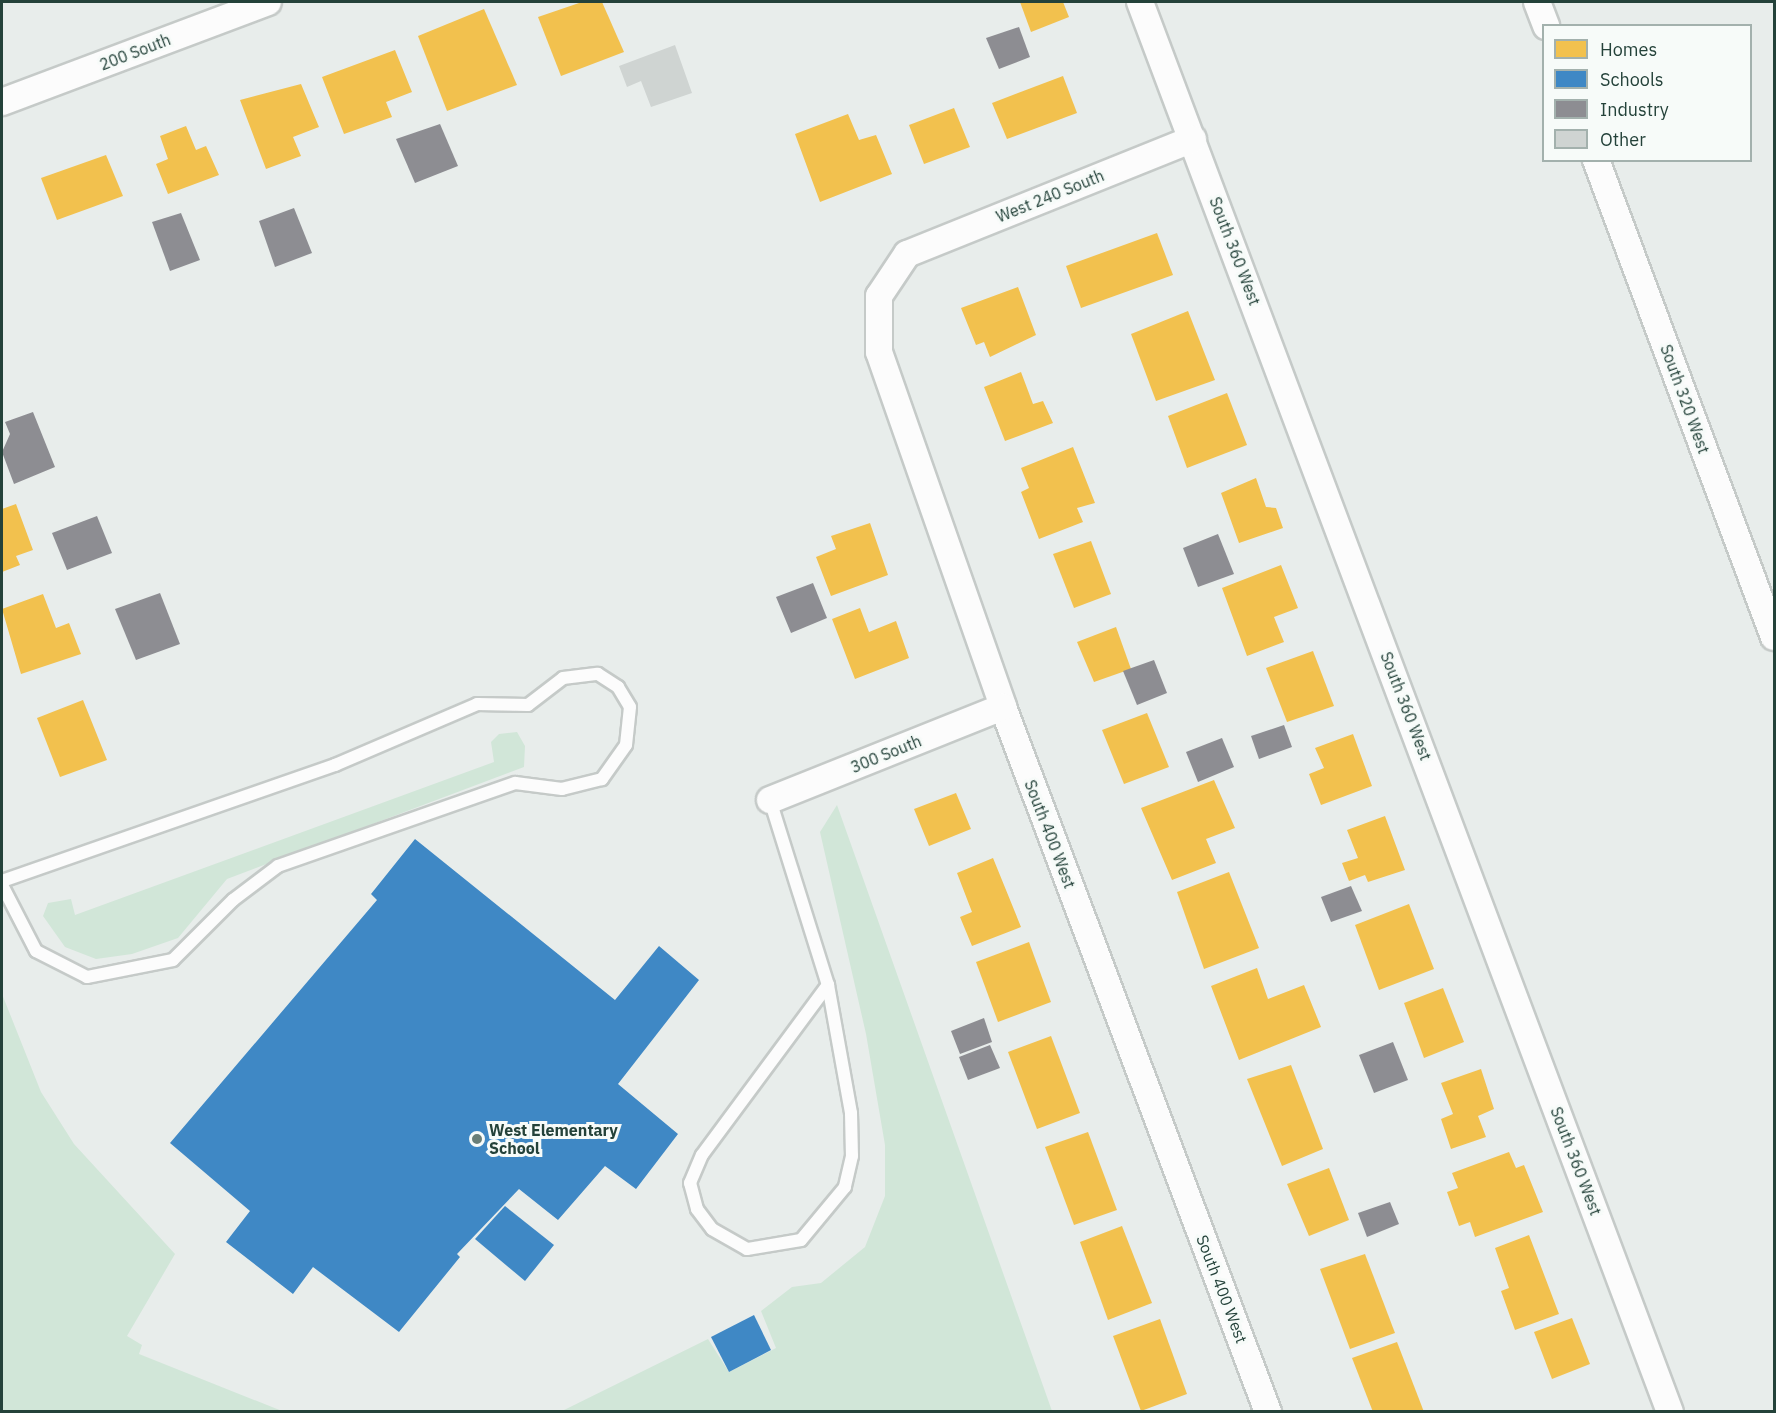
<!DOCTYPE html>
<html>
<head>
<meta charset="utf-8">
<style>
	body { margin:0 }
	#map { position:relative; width:1776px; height:1413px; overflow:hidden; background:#e8edeb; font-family:"IBM Plex Sans",sans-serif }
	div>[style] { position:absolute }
	.green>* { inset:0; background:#d1e6d8 }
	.homes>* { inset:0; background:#f2c14e }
	.schools>* { inset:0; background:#3f88c5 }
	.industry>* { inset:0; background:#8d8d92 }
	.building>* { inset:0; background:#cfd4d2 }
	.roads { filter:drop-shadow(2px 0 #c5cac8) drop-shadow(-2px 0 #c5cac8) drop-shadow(0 2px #c5cac8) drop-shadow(0 -2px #c5cac8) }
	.lane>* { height:12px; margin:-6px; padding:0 6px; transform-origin:6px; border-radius:6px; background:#fcfcfc }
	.street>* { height:26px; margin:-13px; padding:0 13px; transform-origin:13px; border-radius:13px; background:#fcfcfc }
	.dots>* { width:16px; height:16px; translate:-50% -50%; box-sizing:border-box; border:3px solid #f7fbf9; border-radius:50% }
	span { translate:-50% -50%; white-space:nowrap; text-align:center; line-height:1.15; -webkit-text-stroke:6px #f7fbf9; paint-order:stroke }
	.street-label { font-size:16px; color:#24423a }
	.poi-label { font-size:16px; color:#24423a; font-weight:700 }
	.left { translate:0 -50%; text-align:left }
	.frame { position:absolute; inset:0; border:3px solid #24423a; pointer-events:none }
	.legend { position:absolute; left:1542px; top:24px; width:210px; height:138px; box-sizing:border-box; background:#f7fbf9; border:2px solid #a3b1ad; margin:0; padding:8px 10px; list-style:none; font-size:18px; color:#24423a }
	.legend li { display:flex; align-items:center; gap:12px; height:30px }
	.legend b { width:30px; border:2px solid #a3b1ad }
</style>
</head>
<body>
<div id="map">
	<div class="green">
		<div style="clip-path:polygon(517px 732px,525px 746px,524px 767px,227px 879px,178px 938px,132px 954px,96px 959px,65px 947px,43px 916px,48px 903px,71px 899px,75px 915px,494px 762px,491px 742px,499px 734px)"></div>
		<div style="clip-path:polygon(837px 805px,1052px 1411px,560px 1412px,708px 1339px,729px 1372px,776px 1348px,761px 1311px,792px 1287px,821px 1283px,865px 1247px,885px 1196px,885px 1145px,866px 1034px,820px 832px)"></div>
		<div style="clip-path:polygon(2px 994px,41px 1092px,74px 1144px,175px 1254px,127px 1336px,142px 1345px,139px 1354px,282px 1411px,2px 1411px)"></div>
	</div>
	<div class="homes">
		<div style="clip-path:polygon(582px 2px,602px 2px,624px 52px,561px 76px,538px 17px)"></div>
		<div style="clip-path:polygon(1020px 2px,1063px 2px,1069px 17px,1031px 32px)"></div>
		<div style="clip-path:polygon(484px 9px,517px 85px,447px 111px,418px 36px)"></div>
		<div style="clip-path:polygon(395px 50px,412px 92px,386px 102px,392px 117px,344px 134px,322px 77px)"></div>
		<div style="clip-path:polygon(1063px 76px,1077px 113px,1007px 139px,992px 103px)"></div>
		<div style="clip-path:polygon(301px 84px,319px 127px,293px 137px,301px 156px,266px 169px,240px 100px)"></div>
		<div style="clip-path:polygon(954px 108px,970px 147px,924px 164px,909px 125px)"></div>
		<div style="clip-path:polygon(848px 114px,859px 140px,876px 135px,892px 174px,820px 202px,795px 134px)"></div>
		<div style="clip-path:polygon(186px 126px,196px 150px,206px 146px,219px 175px,168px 194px,156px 164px,168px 159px,160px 136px)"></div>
		<div style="clip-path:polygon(106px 155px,123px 196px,57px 220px,41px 178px)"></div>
		<div style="clip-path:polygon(1157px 233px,1173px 275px,1081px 308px,1066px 266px)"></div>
		<div style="clip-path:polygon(1018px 287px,1036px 335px,990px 357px,984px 342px,976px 345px,961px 308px)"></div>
		<div style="clip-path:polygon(1188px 311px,1215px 380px,1156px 401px,1131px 334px)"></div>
		<div style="clip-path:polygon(1021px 372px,1033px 404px,1043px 401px,1053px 423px,1005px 441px,984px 387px)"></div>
		<div style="clip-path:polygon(1227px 393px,1247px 445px,1187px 468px,1168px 416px)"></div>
		<div style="clip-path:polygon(1073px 447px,1095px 503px,1077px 508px,1083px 522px,1039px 539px,1021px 492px,1029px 488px,1021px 468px)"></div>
		<div style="clip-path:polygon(1256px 478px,1266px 507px,1276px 508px,1283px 528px,1239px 543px,1221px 493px)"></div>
		<div style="clip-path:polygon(16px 504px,33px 550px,16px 556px,20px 565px,2px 572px,2px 509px)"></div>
		<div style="clip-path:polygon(870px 523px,888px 575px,831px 596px,816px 557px,836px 549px,831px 536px)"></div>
		<div style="clip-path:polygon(1091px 541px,1111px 594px,1074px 608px,1053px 554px)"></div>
		<div style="clip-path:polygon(1281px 565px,1298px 608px,1274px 617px,1284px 642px,1247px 656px,1222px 588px)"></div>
		<div style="clip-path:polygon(43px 594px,56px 628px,69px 623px,81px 654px,21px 674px,2px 609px)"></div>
		<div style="clip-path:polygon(860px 608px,869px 632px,896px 621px,909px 658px,855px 679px,832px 619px)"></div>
		<div style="clip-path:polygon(1116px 627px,1131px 669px,1094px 682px,1077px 642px)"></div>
		<div style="clip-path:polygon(1313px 651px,1334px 706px,1287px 722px,1266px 668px)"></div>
		<div style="clip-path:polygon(83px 700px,107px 760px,60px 777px,37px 718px)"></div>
		<div style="clip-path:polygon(1147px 713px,1169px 767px,1124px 784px,1102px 730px)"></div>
		<div style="clip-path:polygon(1353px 734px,1372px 786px,1321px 805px,1309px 774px,1324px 768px,1315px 748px)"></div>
		<div style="clip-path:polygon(1214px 780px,1235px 828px,1206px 839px,1216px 863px,1172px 880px,1141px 808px)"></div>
		<div style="clip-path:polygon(956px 793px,971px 829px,929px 846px,914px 809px)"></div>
		<div style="clip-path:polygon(1385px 816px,1405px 870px,1368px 882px,1365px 875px,1349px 881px,1342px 863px,1358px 858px,1347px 830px)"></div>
		<div style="clip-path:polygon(993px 858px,1021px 927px,972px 946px,960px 917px,972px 912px,957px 873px)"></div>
		<div style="clip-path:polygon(1229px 872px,1259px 948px,1204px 969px,1177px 892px)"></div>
		<div style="clip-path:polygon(1409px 904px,1434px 969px,1379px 990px,1355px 925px)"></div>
		<div style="clip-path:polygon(1029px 942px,1051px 1002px,998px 1022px,976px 962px)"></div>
		<div style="clip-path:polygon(1257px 968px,1268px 999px,1304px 985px,1321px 1027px,1239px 1060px,1211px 986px)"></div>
		<div style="clip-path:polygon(1443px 988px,1464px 1042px,1424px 1058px,1404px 1003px)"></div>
		<div style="clip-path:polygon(1051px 1036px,1080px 1113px,1037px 1129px,1008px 1052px)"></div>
		<div style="clip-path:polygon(1291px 1065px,1323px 1149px,1282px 1166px,1247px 1079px)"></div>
		<div style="clip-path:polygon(1481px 1069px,1494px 1109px,1478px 1116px,1486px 1137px,1451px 1149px,1441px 1119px,1453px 1114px,1441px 1083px)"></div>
		<div style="clip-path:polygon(1088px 1132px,1117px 1210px,1074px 1225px,1045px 1147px)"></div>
		<div style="clip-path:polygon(1509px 1152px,1516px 1168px,1524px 1165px,1543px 1212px,1475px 1237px,1470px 1222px,1459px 1226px,1447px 1192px,1458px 1188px,1452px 1173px)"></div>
		<div style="clip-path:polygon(1329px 1168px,1349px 1220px,1309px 1236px,1287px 1184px)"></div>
		<div style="clip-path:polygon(1122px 1226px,1152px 1303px,1108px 1320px,1080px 1242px)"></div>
		<div style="clip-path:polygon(1529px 1235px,1559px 1314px,1515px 1330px,1501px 1291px,1509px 1288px,1495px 1248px)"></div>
		<div style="clip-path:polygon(1365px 1254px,1395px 1333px,1350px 1349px,1320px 1269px)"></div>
		<div style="clip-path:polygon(1572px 1318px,1590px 1364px,1552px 1379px,1534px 1332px)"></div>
		<div style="clip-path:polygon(1160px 1319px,1187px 1394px,1141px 1411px,1113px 1336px)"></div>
		<div style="clip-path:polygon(1397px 1342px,1424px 1412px,1373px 1412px,1352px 1358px)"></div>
	</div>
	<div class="schools">
		<div style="clip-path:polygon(415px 839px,615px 1000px,659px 946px,699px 980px,618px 1084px,678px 1134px,636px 1189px,605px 1166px,558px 1220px,519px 1189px,457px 1254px,460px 1257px,399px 1332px,313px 1267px,293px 1294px,226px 1242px,250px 1211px,170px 1143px,377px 900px,371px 894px)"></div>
		<div style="clip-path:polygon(505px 1206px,554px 1245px,525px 1281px,475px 1239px)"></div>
		<div style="clip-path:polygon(754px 1315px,771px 1350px,729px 1372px,711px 1337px)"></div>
	</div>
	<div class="industry">
		<div style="clip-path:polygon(1019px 27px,1030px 57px,999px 69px,986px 38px)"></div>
		<div style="clip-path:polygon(440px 124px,458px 166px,415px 183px,396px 139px)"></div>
		<div style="clip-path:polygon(294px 208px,312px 253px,275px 267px,259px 221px)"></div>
		<div style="clip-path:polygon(181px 213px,200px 260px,170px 271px,152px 222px)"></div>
		<div style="clip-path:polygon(33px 412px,55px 467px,14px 484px,2px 452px,10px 434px,5px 422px)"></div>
		<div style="clip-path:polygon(97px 516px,112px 553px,67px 570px,52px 533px)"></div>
		<div style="clip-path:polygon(1218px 534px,1234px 574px,1198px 587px,1183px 548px)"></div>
		<div style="clip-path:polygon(813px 583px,827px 618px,791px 633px,776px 597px)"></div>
		<div style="clip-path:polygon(160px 593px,180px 644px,136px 660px,115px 609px)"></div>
		<div style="clip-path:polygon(1154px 660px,1167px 693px,1137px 705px,1123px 671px)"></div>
		<div style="clip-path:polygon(1284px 725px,1292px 747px,1259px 759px,1251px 736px)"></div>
		<div style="clip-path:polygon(1222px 738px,1234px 767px,1198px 782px,1186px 752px)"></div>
		<div style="clip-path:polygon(1351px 886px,1362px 911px,1331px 922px,1321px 897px)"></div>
		<div style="clip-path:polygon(984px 1018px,992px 1042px,960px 1054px,951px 1031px)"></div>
		<div style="clip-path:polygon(1393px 1042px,1408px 1080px,1374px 1093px,1359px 1055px)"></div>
		<div style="clip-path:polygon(990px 1045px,1000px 1068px,968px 1080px,959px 1057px)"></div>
		<div style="clip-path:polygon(1390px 1202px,1399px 1224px,1367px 1237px,1358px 1213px)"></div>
	</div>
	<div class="building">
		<div style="clip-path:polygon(675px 45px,692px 93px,651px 107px,641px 81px,627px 87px,619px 66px)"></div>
	</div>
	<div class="roads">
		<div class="lane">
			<div style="left:770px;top:800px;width:194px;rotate:72.6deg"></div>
			<div style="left:828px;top:985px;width:130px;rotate:79.8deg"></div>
			<div style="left:851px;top:1113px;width:43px;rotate:88.7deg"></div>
			<div style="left:852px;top:1156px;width:32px;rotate:103deg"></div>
			<div style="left:845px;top:1187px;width:69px;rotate:129.7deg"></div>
			<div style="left:801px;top:1240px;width:55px;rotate:170.5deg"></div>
			<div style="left:747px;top:1249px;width:40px;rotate:-150.3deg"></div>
			<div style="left:712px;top:1229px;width:25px;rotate:-127deg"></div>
			<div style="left:697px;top:1209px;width:27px;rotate:-105deg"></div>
			<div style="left:690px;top:1183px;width:30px;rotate:-67deg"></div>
			<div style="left:702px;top:1155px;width:212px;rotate:-53.5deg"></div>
			<div style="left:2px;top:881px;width:353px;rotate:-19.2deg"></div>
			<div style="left:335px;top:765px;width:155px;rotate:-23.2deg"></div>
			<div style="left:477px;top:704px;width:51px;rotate:1.1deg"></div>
			<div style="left:528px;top:705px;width:44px;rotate:-37.6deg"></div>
			<div style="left:563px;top:678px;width:35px;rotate:-7deg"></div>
			<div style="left:598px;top:674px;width:24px;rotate:33deg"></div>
			<div style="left:618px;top:687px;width:23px;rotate:59deg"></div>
			<div style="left:630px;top:707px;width:38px;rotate:96deg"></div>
			<div style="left:626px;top:745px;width:42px;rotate:125.2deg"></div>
			<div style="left:602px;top:779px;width:41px;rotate:166deg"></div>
			<div style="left:562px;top:789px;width:47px;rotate:-172.7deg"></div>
			<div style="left:515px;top:783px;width:251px;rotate:160.7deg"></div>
			<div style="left:278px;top:866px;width:56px;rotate:142.9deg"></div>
			<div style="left:233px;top:900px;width:85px;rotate:135deg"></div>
			<div style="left:173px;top:960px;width:88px;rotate:168.8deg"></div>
			<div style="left:87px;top:977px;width:57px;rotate:-153deg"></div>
			<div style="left:36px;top:951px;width:74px;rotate:-117.3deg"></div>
		</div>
		<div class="street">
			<div style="left:1140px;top:2px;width:1506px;rotate:69.4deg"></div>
			<div style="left:1537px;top:2px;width:26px;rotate:69deg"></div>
			<div style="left:2px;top:102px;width:284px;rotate:-20.6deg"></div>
			<div style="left:1193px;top:139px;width:308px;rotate:158.1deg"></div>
			<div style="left:907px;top:254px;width:50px;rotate:123.7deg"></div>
			<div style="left:879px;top:296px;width:56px;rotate:90deg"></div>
			<div style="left:879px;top:352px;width:376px;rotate:70.7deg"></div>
			<div style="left:1003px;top:707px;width:753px;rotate:69.4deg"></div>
			<div style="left:1596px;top:160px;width:509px;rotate:69.54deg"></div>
			<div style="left:770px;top:800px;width:251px;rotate:-21.8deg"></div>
		</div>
	</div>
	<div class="dots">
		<div style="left:477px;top:1139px;background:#697e78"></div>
	</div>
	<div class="street-label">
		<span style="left:135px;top:52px;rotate:-21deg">200 South</span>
		<span style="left:1050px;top:196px;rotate:-22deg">West 240 South</span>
		<span style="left:1235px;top:251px;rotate:69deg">South 360 West</span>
		<span style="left:1685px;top:399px;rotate:70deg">South 320 West</span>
		<span style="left:1406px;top:706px;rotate:69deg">South 360 West</span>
		<span style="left:886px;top:754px;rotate:-22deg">300 South</span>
		<span style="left:1050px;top:834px;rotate:69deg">South 400 West</span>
		<span style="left:1576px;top:1161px;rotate:69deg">South 360 West</span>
		<span style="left:1222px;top:1289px;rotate:69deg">South 400 West</span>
	</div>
	<div class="poi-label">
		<span class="left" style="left:489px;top:1139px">West Elementary<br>School</span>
	</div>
	<div class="frame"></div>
	<ul class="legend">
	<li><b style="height:16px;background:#f2c14e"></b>Homes</li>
	<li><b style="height:16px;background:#3f88c5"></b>Schools</li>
	<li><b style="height:16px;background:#8d8d92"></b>Industry</li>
	<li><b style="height:16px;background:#cfd4d2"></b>Other</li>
	</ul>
</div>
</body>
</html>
